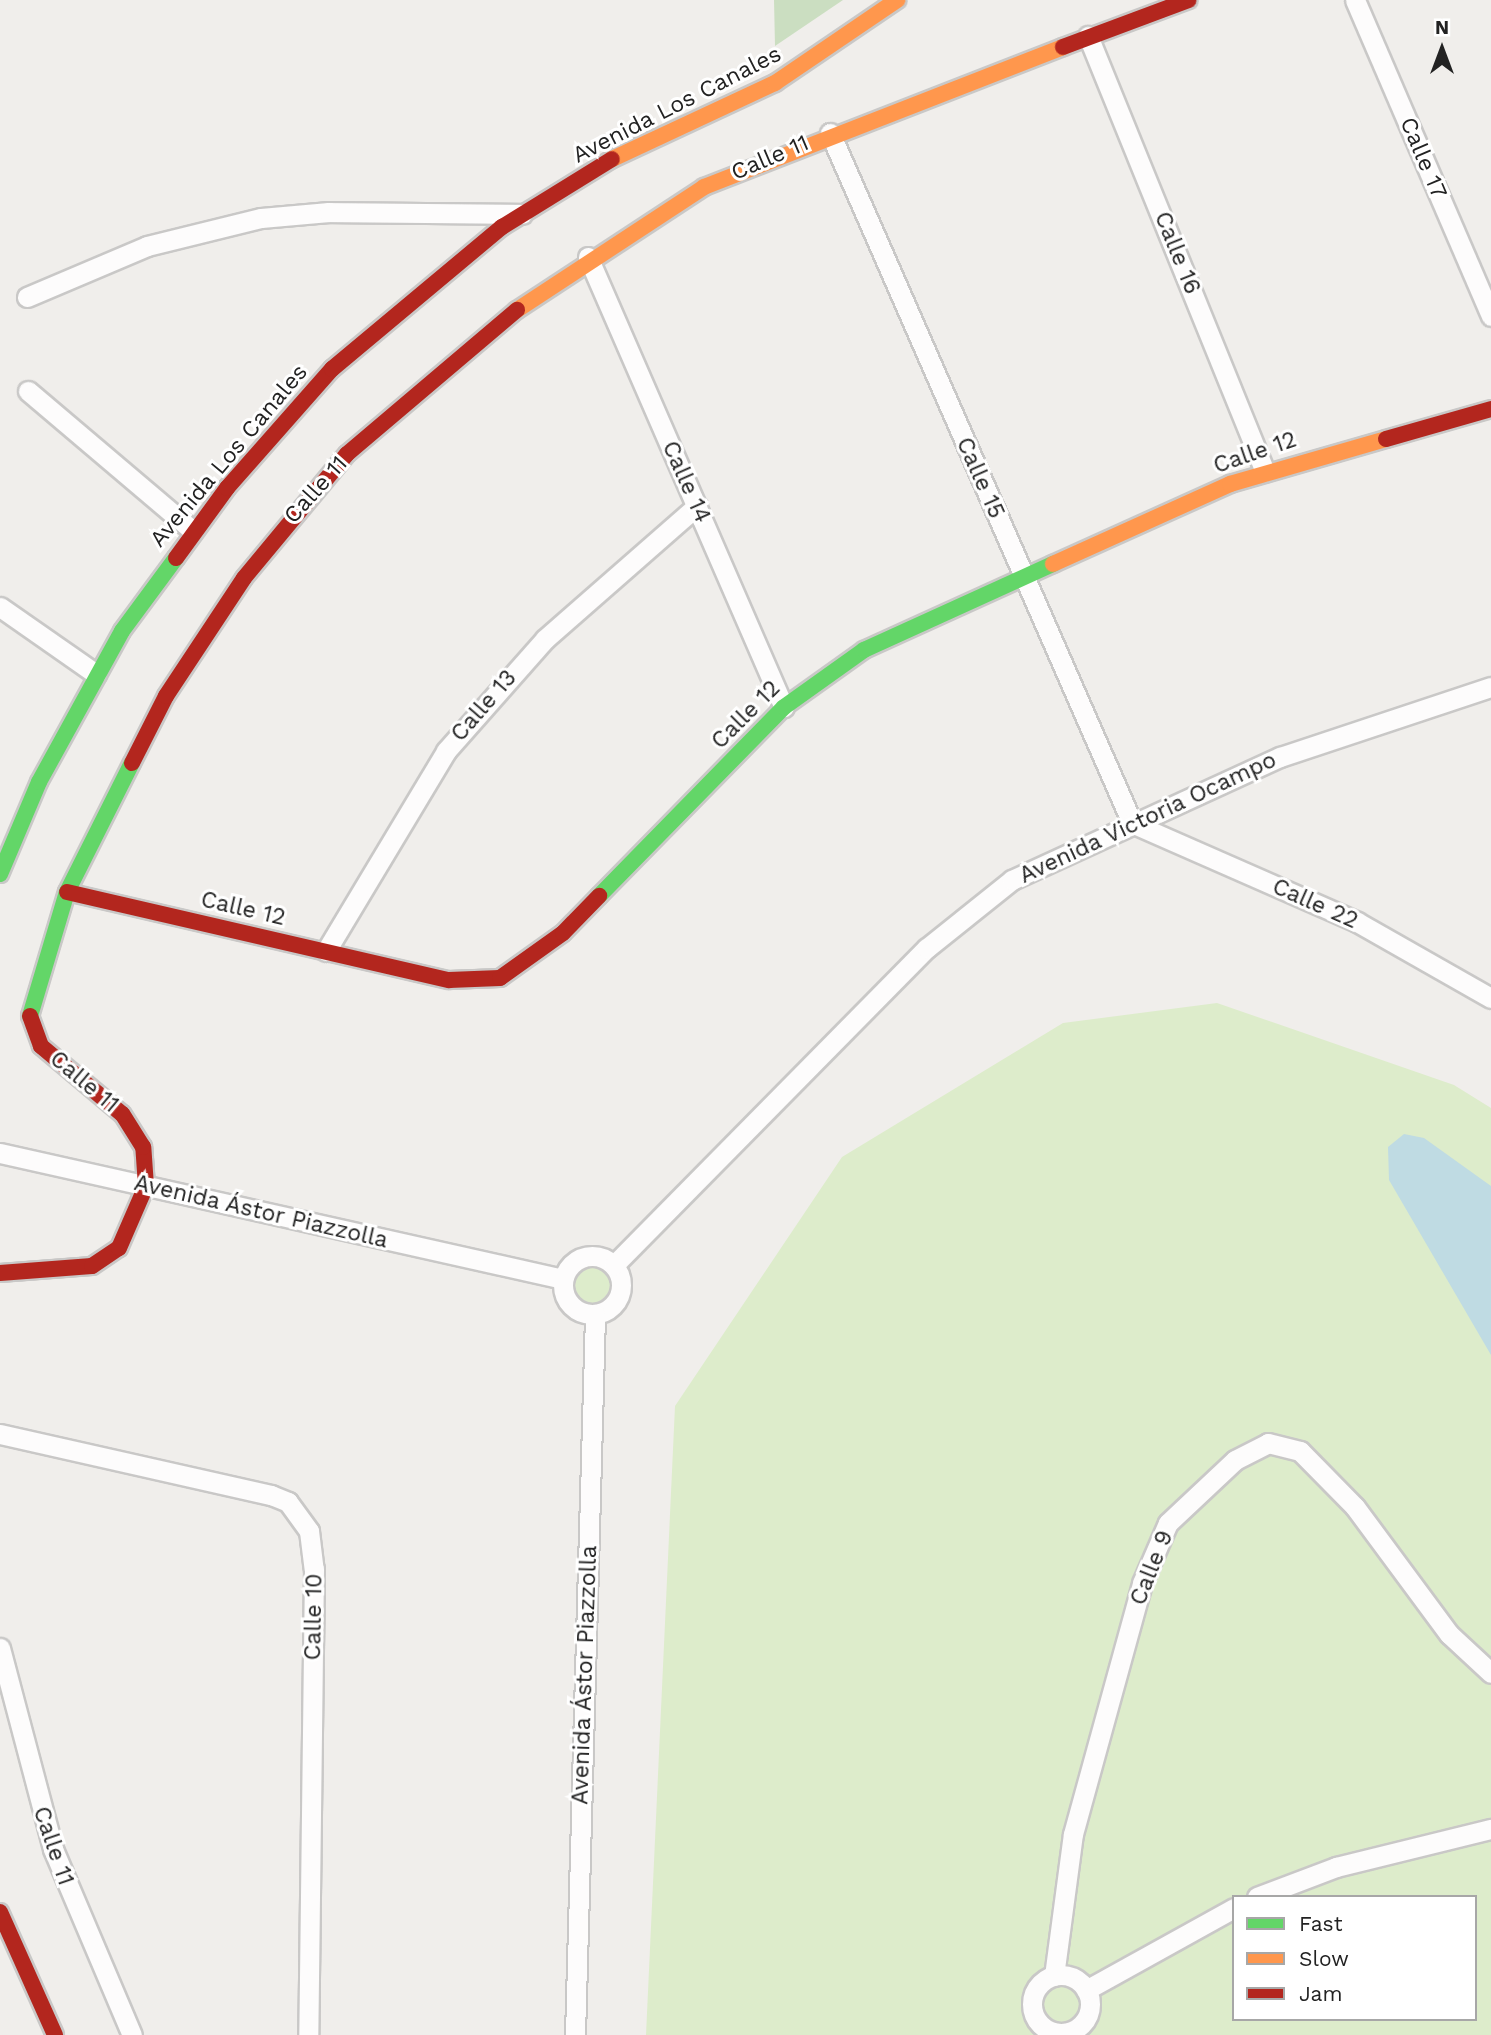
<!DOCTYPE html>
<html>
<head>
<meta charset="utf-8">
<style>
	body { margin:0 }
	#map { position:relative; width:1491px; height:2035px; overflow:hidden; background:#f0eeeb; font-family:"Work Sans",sans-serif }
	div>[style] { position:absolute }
	.grass>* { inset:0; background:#ddeccb }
	.round { border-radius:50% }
	.forest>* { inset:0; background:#cbdec1 }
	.water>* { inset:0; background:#bfdbe3 }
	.roads { filter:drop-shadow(2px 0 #c9c8c7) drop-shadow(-2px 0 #c9c8c7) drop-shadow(0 2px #c9c8c7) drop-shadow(0 -2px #c9c8c7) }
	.street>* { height:19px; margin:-9.5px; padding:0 9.5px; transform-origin:9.5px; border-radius:9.5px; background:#fdfcfc }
	.street>.ring { margin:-9.5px; padding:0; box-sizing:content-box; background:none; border:19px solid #fdfcfc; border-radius:50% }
	.fast>* { height:16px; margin:-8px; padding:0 8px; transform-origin:8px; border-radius:8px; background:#63d668 }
	.slow>* { height:16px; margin:-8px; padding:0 8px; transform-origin:8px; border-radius:8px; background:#ff974d }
	.jam>* { height:16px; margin:-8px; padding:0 8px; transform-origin:8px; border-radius:8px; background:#b3261e }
	span { translate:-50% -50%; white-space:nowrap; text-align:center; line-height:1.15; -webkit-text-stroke:6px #fff; paint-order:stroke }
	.street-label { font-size:23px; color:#222 }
	.legend { position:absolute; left:1232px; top:1895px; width:245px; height:126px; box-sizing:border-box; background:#fff; border:2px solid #a7a7a7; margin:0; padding:9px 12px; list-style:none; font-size:21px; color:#222 }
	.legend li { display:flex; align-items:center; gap:14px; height:35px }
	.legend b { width:35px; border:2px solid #a7a7a7 }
	.north { position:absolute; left:1407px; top:14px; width:70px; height:70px; -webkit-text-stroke:5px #fff; paint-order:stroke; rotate:0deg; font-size:19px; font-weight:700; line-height:28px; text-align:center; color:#222 }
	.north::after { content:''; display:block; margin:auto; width:24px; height:32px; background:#222; clip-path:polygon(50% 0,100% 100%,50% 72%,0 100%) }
</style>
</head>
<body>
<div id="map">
	<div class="grass">
		<div style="clip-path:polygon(evenodd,1217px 1003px,1454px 1085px,1491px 1108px,1491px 2035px,646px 2035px,675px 1406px,842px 1157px,1063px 1023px,1217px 1003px,1234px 1897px,1475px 1897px,1475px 2019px,1234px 2019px,1234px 1897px)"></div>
		<div class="round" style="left:572px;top:1264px;width:42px;height:42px"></div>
	</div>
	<div class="forest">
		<div style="clip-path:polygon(774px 0,843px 0,775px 46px)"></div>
	</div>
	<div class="water">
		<div style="clip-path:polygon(1404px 1134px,1424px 1138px,1491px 1186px,1491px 1355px,1389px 1180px,1388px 1147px)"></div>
	</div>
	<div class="roads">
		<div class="street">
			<div style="left:1355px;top:0;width:344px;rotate:66.7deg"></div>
			<div style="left:1088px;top:36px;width:470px;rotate:67.9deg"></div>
			<div style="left:830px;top:133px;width:753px;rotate:66.36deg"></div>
			<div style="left:1132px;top:823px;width:246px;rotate:23.7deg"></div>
			<div style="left:1357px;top:922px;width:154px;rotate:29.6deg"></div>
			<div style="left:588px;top:257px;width:491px;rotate:66.5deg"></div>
			<div style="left:27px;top:297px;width:130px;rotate:-23deg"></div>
			<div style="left:147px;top:246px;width:117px;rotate:-13.8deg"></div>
			<div style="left:261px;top:218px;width:68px;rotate:-5deg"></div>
			<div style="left:329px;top:212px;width:193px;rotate:0.6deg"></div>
			<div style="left:28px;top:391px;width:216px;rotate:40.3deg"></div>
			<div style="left:0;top:607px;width:117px;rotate:34.9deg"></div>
			<div style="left:326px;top:951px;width:233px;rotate:-59deg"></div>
			<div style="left:446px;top:751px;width:149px;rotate:-48.5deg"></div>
			<div style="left:545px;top:639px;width:202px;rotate:-41.2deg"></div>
			<div style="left:0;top:1153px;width:577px;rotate:12.61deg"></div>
			<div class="ring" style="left:563px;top:1256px;width:39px;height:39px"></div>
			<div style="left:614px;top:1265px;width:445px;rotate:-45.4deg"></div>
			<div style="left:927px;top:948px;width:109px;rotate:-38.7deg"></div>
			<div style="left:1012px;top:880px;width:295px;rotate:-24.7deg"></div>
			<div style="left:1280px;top:757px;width:222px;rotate:-18.4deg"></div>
			<div style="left:0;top:1434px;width:278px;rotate:12.7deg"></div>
			<div style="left:271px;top:1495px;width:18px;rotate:22deg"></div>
			<div style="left:288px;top:1502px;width:36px;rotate:54deg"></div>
			<div style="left:309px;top:1531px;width:38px;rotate:83deg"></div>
			<div style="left:314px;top:1569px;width:466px;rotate:90.7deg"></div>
			<div style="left:0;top:1648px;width:208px;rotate:75.2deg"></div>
			<div style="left:53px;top:1849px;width:202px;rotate:67deg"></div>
			<div style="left:1257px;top:1897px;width:85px;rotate:-20.8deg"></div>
			<div style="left:1336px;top:1867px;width:160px;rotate:-13.8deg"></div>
			<div class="ring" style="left:1032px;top:1975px;width:39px;height:39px"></div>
			<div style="left:1054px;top:1976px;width:143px;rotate:-82.4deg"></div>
			<div style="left:1073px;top:1834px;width:260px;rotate:-74.6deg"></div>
			<div style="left:1142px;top:1583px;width:65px;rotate:-66.6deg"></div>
			<div style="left:1168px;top:1523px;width:92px;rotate:-43.2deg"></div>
			<div style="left:1235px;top:1460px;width:37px;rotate:-27deg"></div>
			<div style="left:1268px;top:1443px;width:33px;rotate:14deg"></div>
			<div style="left:1300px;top:1451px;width:78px;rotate:45.5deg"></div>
			<div style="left:1355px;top:1507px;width:158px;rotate:53.5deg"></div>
			<div style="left:1449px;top:1634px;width:57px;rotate:42.9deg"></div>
			<div style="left:1086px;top:1990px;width:169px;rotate:-29deg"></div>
			<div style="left:575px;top:2035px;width:721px;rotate:-88.41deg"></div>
		</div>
		<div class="fast">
			<div style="left:0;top:874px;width:100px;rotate:-67deg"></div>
			<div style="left:39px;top:782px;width:172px;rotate:-61.2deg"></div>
			<div style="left:122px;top:631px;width:91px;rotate:-53.5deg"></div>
			<div style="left:599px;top:896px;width:264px;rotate:-45.6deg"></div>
			<div style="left:784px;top:707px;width:98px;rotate:-35.5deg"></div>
			<div style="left:864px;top:650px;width:208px;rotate:-24.5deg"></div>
			<div style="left:30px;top:1016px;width:129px;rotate:-73.4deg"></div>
			<div style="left:67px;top:892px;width:144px;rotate:-63.3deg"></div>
		</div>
		<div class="slow">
			<div style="left:612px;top:159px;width:180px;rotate:-25deg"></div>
			<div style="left:775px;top:83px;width:148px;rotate:-34.2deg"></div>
			<div style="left:517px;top:310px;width:224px;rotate:-33.3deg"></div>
			<div style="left:704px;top:187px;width:385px;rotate:-21.3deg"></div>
			<div style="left:1053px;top:564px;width:194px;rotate:-24.3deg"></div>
			<div style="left:1230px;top:484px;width:162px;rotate:-16.1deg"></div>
		</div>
		<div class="jam">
			<div style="left:1063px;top:47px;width:134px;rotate:-20.5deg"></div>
			<div style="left:1386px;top:439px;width:109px;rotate:-15.9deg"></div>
			<div style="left:176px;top:558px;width:87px;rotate:-53.9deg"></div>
			<div style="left:227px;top:488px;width:159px;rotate:-48.6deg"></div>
			<div style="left:332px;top:369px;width:222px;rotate:-39.9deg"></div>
			<div style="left:502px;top:227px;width:129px;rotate:-31.7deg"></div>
			<div style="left:132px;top:763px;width:75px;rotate:-63.1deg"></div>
			<div style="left:166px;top:696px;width:141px;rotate:-56.5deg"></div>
			<div style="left:244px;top:578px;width:161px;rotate:-50.3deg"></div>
			<div style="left:347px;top:454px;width:223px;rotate:-40.3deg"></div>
			<div style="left:67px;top:892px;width:392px;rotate:13deg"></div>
			<div style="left:449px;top:980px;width:51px;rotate:-2.2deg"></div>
			<div style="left:500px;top:978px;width:77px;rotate:-35.5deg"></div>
			<div style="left:563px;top:933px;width:52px;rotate:-45.8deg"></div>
			<div style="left:0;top:1273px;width:92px;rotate:-4.4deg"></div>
			<div style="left:92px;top:1266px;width:32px;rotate:-34deg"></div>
			<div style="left:119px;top:1248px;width:68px;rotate:-66.5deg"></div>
			<div style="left:146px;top:1186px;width:39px;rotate:-94deg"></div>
			<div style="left:143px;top:1147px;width:39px;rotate:-122deg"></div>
			<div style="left:122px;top:1114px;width:106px;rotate:-140deg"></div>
			<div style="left:41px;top:1046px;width:32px;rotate:-110deg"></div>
			<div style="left:0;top:1912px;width:135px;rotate:65.9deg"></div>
		</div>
	</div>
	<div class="street-label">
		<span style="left:677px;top:105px;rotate:-27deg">Avenida Los Canales</span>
		<span style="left:770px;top:158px;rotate:-23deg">Calle 11</span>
		<span style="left:1423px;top:158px;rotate:67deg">Calle 17</span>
		<span style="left:1177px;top:253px;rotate:68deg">Calle 16</span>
		<span style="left:1255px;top:453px;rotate:-19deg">Calle 12</span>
		<span style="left:229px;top:456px;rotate:-50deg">Avenida Los Canales</span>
		<span style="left:980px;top:478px;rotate:66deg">Calle 15</span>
		<span style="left:686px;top:482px;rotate:66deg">Calle 14</span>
		<span style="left:316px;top:490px;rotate:-48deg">Calle 11</span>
		<span style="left:484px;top:706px;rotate:-49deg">Calle 13</span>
		<span style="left:746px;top:715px;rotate:-45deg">Calle 12</span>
		<span style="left:1148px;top:818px;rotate:-25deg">Avenida Victoria Ocampo</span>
		<span style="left:1315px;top:904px;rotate:24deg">Calle 22</span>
		<span style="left:243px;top:909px;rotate:13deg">Calle 12</span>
		<span style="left:84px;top:1082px;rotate:40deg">Calle 11</span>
		<span style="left:261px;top:1212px;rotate:13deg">Avenida Ástor Piazzolla</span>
		<span style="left:1152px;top:1568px;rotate:-68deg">Calle 9</span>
		<span style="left:314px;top:1617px;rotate:-89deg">Calle 10</span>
		<span style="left:585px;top:1675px;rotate:-88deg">Avenida Ástor Piazzolla</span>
		<span style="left:53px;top:1846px;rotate:71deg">Calle 11</span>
	</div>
	<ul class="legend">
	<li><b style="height:9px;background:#63d668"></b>Fast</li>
	<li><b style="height:9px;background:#ff974d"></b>Slow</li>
	<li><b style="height:9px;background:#b3261e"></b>Jam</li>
	</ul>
	<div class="north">N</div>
</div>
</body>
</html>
